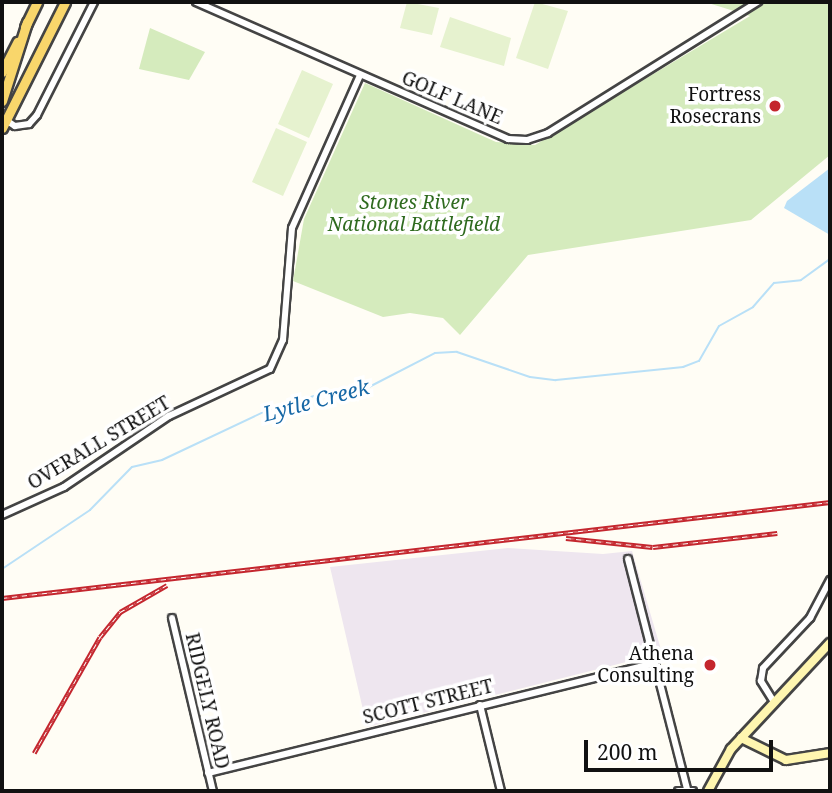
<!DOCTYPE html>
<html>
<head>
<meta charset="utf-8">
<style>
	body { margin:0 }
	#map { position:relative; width:832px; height:793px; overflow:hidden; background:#fffdf5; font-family:"Noto Serif",serif }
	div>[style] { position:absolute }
	.industrial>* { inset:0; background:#eee6ef }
	.green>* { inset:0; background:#d5ebbd }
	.pitch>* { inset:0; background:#e6f2cf }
	.water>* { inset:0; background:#b9e0f7 }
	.stream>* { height:2px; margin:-1px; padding:0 1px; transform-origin:1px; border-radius:1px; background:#b9e0f7 }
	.roads { filter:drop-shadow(2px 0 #444) drop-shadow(-2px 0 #444) drop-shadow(0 2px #444) drop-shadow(0 -2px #444) }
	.street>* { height:6px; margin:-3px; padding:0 3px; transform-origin:3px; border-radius:3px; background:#fff }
	.secondary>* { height:8px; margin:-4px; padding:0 4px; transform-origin:4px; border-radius:4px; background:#fff6b0 }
	.primary>* { height:9px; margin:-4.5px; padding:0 4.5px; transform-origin:4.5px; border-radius:4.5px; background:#f9d66b }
	.rail>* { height:4.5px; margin-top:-2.25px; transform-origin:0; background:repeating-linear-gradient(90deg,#fff 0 5px,#c4262e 0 10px); box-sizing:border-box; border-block:2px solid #c4262e }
	.dots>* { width:19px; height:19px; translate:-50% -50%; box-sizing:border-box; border:4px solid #fff; border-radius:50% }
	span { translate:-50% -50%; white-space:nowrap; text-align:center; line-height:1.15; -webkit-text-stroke:7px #fff; paint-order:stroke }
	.poi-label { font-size:19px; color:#111 }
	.right { translate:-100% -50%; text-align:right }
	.street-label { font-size:19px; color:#111 }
	.park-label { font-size:19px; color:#2f6b1f; font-style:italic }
	.water-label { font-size:21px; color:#1768a6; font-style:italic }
	.frame { position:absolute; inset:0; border:4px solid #111; pointer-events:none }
	.scale { position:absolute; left:584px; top:740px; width:189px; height:32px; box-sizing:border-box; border:4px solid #111; border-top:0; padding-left:9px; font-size:21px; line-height:24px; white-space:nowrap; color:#111; -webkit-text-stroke:5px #fff; paint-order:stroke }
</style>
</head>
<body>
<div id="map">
	<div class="industrial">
		<div style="clip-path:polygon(508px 548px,603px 554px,632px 551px,662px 653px,367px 727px,330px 567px)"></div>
	</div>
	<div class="green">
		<div style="clip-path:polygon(705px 2px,830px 2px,830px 155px,751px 220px,528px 255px,460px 335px,443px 318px,410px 313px,383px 317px,293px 281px,304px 219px,365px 83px,496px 142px,535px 145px,750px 16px)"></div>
		<div style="clip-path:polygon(150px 28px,205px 52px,189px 80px,139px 69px)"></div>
	</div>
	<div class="pitch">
		<div style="clip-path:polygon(407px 2px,439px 8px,432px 35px,400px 28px)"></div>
		<div style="clip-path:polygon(535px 2px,568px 11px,548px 69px,516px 58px)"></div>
		<div style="clip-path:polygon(450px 17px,511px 38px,504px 66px,440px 47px)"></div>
		<div style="clip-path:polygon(302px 70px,333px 84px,309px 138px,278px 124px)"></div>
		<div style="clip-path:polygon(276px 128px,307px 142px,283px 196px,252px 182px)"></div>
	</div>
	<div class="water">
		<div style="clip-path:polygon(830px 168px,830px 235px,784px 208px,787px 201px)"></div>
	</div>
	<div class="stream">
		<div style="left:2px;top:569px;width:106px;rotate:-33.8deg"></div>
		<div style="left:90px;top:510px;width:60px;rotate:-45.7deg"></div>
		<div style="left:132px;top:467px;width:31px;rotate:-13deg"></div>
		<div style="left:162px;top:460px;width:119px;rotate:-25.3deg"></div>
		<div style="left:270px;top:409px;width:53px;rotate:-16.4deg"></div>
		<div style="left:321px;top:394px;width:49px;rotate:-8.3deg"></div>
		<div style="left:369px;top:387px;width:74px;rotate:-27.3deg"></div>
		<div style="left:435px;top:353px;width:22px;rotate:-3deg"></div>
		<div style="left:457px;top:352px;width:77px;rotate:18.9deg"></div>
		<div style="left:530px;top:377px;width:26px;rotate:7deg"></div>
		<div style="left:556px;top:380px;width:128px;rotate:-5.8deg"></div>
		<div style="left:683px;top:367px;width:17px;rotate:-21deg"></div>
		<div style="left:699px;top:361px;width:40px;rotate:-60.3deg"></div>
		<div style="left:719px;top:326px;width:39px;rotate:-29deg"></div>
		<div style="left:753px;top:307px;width:32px;rotate:-49deg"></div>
		<div style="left:774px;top:283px;width:27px;rotate:-6deg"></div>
		<div style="left:801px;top:280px;width:36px;rotate:-36deg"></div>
	</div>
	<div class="roads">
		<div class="street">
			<div style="left:196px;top:2px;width:341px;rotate:23.7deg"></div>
			<div style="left:508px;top:139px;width:19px;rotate:3deg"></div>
			<div style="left:527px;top:140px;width:22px;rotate:-18deg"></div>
			<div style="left:548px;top:133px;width:248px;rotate:-32deg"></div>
			<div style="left:6px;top:120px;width:11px;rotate:34deg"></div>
			<div style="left:15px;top:126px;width:14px;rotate:-8deg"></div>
			<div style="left:29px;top:124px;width:12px;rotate:-48deg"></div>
			<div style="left:37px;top:115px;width:127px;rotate:-63.2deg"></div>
			<div style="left:2px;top:515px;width:68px;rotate:-24.3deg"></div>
			<div style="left:64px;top:487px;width:127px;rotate:-34.1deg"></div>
			<div style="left:169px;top:416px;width:111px;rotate:-25deg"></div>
			<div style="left:270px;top:369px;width:32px;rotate:-66deg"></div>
			<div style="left:283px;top:340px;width:112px;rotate:-85.4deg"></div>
			<div style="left:292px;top:228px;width:167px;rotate:-66deg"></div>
			<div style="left:628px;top:559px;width:237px;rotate:75.6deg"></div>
			<div style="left:172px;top:618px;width:178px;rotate:76.7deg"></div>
			<div style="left:774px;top:702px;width:25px;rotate:-122deg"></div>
			<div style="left:761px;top:681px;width:13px;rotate:-81deg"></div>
			<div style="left:763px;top:668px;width:69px;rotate:-46.8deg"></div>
			<div style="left:810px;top:618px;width:43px;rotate:-62.2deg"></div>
			<div style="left:480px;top:705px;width:89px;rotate:76.3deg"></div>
			<div style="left:208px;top:773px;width:460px;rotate:-13.8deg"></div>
			<div style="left:678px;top:791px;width:15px"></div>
		</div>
		<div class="secondary">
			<div style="left:741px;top:738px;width:50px;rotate:26.1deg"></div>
			<div style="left:786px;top:760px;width:45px;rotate:-9deg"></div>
			<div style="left:708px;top:791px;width:48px;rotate:-61.3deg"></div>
			<div style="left:731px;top:749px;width:145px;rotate:-47deg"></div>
		</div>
		<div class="primary">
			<div style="left:25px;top:27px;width:28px;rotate:-64deg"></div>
			<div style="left:2px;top:72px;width:34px;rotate:-63deg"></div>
			<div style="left:2px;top:101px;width:83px;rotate:-72.4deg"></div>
			<div style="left:2px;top:128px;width:141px;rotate:-63.4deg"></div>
		</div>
	</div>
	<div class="rail">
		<div style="left:566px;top:538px;width:87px;rotate:5.9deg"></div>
		<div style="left:653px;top:547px;width:125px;rotate:-6.4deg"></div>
		<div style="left:2px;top:598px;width:834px;rotate:-6.61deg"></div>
		<div style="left:34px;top:753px;width:133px;rotate:-60.4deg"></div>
		<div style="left:100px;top:637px;width:32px;rotate:-51deg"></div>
		<div style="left:120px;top:612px;width:54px;rotate:-29.9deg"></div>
	</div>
	<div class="dots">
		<div style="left:775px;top:106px;background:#c4262e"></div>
		<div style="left:710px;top:665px;background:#c4262e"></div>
	</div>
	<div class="poi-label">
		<span class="right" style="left:761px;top:106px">Fortress<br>Rosecrans</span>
		<span class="right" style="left:694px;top:665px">Athena<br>Consulting</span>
	</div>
	<div class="street-label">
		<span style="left:452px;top:98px;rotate:23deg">GOLF LANE</span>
		<span style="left:99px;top:443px;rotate:-31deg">OVERALL STREET</span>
		<span style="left:207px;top:701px;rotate:77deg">RIDGELY ROAD</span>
		<span style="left:428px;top:702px;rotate:-14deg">SCOTT STREET</span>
	</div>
	<div class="park-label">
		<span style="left:414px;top:214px">Stones River<br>National Battlefield</span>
	</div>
	<div class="water-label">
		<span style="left:316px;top:400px;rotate:-15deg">Lytle Creek</span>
	</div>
	<div class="frame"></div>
	<div class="scale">200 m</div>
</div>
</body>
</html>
